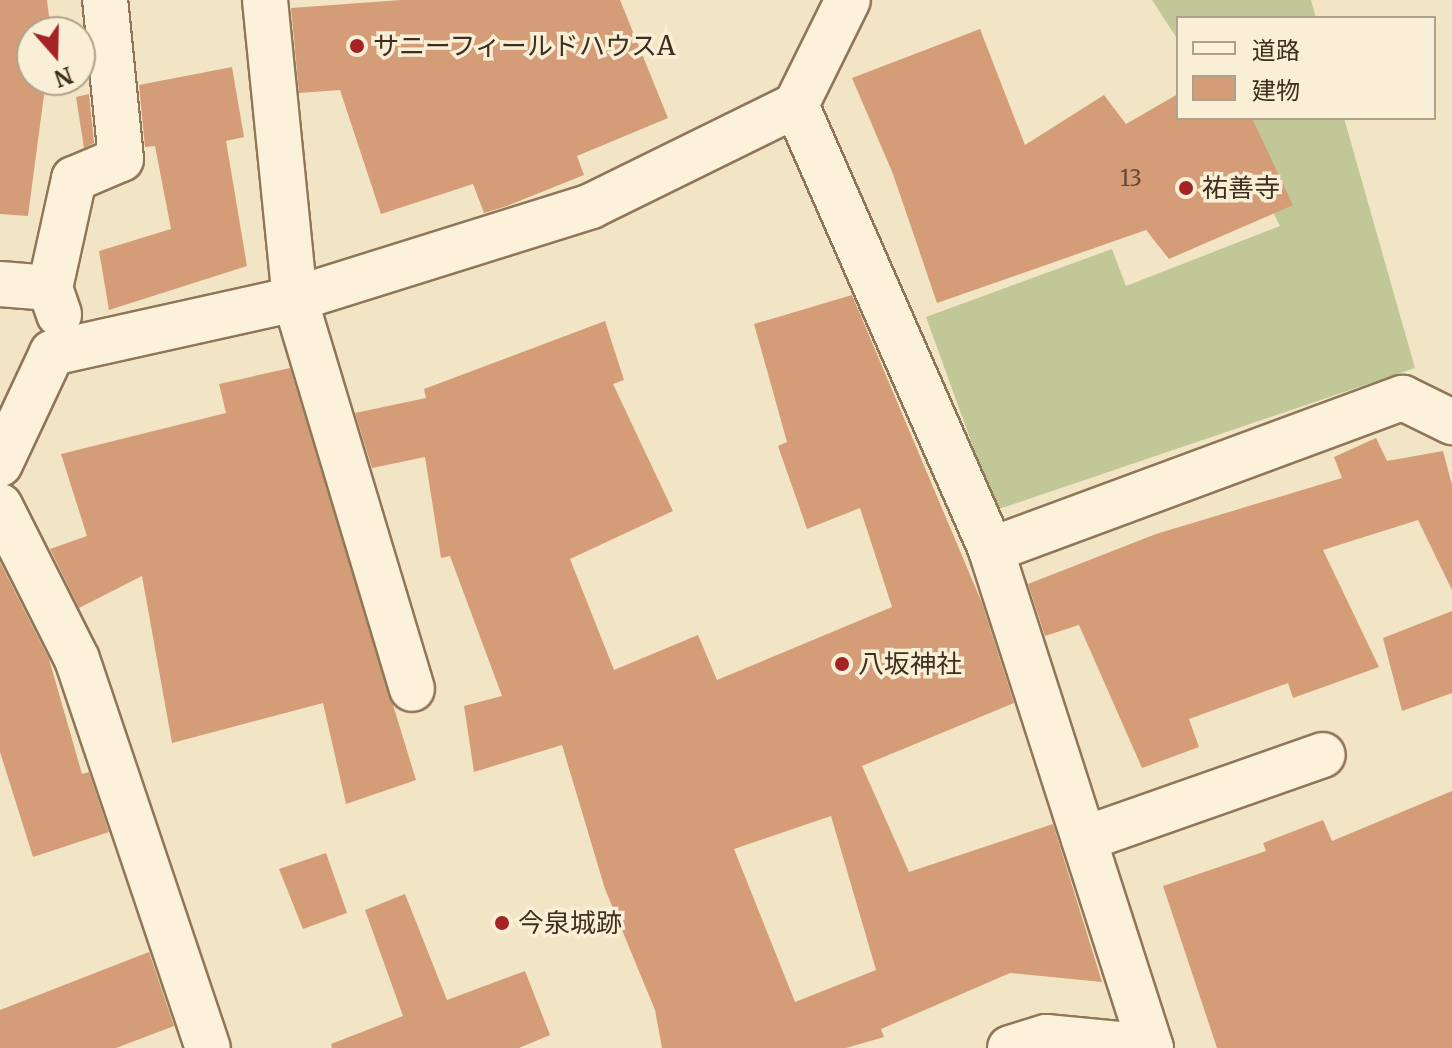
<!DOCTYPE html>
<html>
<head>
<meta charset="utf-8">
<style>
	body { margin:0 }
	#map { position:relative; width:1452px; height:1048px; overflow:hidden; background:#f2e5c5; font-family:Merriweather,"Noto Sans JP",serif }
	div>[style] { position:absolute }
	.cemetery>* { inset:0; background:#c1c797 }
	.building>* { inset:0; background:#d49d78 }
	.roads { filter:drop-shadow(2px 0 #907659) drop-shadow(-2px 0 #907659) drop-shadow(0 2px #907659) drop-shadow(0 -2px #907659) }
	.minor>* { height:44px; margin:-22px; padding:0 22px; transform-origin:22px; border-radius:22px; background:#fcf1da }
	.dots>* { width:22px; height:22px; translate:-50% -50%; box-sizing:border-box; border:4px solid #f9efd6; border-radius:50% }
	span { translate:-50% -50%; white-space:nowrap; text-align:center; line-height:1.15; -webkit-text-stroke:7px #f9efd6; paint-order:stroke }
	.number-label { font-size:22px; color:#644a34 }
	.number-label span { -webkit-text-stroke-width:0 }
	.poi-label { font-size:26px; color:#3f2e1e }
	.left { translate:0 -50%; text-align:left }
	.legend { position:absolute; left:1176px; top:16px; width:260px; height:104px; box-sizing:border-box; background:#f9efd6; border:2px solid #afa28c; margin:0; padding:10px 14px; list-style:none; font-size:24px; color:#3f2e1e }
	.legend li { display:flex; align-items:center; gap:16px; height:40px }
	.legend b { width:40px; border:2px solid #afa28c }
	.north { position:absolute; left:16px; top:16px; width:80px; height:80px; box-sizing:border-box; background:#f9efd6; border:2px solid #afa28c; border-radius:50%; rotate:160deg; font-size:22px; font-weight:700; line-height:32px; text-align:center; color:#3f2e1e }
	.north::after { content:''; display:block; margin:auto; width:28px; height:36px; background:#a52325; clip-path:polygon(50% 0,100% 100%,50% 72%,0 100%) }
</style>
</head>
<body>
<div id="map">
	<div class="cemetery">
		<div style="clip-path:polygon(1152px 0,1311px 0,1316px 18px,1178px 18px,1178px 40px)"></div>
		<div style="clip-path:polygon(1225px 118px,1344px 118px,1415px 368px,996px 510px,926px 317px,1112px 249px,1126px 286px,1280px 226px)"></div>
	</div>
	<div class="building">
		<div style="clip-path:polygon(0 0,47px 0,51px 32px,32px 32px,32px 80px,46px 80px,28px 216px,0 214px)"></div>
		<div style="clip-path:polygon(401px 0,620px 0,668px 118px,577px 156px,584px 175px,507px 206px,484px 213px,473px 184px,381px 214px,340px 90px,299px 93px,291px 8px)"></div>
		<div style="clip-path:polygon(980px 29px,1025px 145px,1104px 95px,1126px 124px,1178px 94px,1178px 118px,1252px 118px,1293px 205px,1169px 259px,1146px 230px,937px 303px,893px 174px,852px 78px)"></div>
		<div style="clip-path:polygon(232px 67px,244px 137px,226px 141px,247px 266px,109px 310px,99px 251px,171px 229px,155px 146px,145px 147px,139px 85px)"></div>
		<div style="clip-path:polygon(89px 94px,94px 143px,84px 148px,76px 97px)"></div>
		<div style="clip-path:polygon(evenodd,852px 295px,982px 603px,1014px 703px,862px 766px,909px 872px,1053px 824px,1102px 982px,1010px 973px,881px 1029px,884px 1037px,846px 1048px,662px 1048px,655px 1010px,605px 889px,562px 745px,474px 772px,464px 706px,502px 696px,450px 556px,441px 558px,425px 457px,372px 468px,355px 413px,426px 398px,424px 389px,605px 321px,624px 380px,613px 384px,673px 511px,570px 559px,614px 670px,698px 635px,717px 680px,892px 607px,860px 508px,807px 529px,778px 446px,787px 442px,754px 324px,852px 295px,831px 816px,876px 970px,795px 1002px,734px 849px,831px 816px)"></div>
		<div style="clip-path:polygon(290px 368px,416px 780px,346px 804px,323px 703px,172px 743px,142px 576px,79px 608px,50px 549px,87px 536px,61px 454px,226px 413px,219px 384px)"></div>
		<div style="clip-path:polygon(1376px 438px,1387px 461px,1443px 451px,1452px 485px,1452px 590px,1418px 520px,1323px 550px,1379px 667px,1293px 698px,1288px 683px,1189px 719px,1199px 747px,1142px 768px,1079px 625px,1045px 636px,1028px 584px,1156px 534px,1342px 478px,1334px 457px)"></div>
		<div style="clip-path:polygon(0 562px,49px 659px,82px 774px,89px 772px,109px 832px,33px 857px,0 752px)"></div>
		<div style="clip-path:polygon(1452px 611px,1452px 693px,1402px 711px,1383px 638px)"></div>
		<div style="clip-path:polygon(1452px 791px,1452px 1048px,1217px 1048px,1163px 886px,1266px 851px,1263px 843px,1323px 820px,1332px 841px)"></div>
		<div style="clip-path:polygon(326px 853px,347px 913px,303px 929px,279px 869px)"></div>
		<div style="clip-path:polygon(405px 894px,447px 1000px,525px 971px,550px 1035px,519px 1048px,332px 1048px,331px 1044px,403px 1016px,365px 910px)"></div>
		<div style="clip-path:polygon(149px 952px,174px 1026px,116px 1048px,0 1048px,0 1010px)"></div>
	</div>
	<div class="roads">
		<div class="minor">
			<div style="left:265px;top:0;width:301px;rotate:84.3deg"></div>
			<div style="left:295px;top:299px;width:407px;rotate:73.3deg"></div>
			<div style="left:796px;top:105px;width:486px;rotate:66.3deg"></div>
			<div style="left:991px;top:550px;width:523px;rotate:72.19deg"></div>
			<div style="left:0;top:284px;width:50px;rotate:4.6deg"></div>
			<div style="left:50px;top:288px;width:28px;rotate:71deg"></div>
			<div style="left:50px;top:288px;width:112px;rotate:-77.6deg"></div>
			<div style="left:74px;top:179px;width:51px;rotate:-23.1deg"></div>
			<div style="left:121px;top:159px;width:160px;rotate:-95.7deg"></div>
			<div style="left:0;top:464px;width:123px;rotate:-64.9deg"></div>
			<div style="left:52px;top:353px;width:249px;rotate:-12.5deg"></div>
			<div style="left:295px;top:299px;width:310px;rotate:-17.4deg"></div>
			<div style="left:591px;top:206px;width:229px;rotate:-26.2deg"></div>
			<div style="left:796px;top:105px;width:117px;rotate:-63.7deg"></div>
			<div style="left:0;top:506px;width:171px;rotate:63.3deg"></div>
			<div style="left:77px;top:659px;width:410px;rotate:71.4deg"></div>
			<div style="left:991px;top:550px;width:439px;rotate:-20.3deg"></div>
			<div style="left:1403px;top:398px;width:55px;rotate:26.1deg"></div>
			<div style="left:1084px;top:839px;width:253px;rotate:-19.4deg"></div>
			<div style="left:1010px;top:1048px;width:38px;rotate:-17deg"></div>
			<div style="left:1046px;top:1037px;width:105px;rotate:5.4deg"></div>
		</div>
	</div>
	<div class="dots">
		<div style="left:357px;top:46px;background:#a52325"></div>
		<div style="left:1186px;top:188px;background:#a52325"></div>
		<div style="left:842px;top:664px;background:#a52325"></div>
		<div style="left:502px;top:923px;background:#a52325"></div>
	</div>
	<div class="number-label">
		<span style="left:1131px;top:179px">13</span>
	</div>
	<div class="poi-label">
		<span class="left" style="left:373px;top:46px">サニーフィールドハウスA</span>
		<span class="left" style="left:1202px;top:188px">祐善寺</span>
		<span class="left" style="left:858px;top:664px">八坂神社</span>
		<span class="left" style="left:518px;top:923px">今泉城跡</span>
	</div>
	<ul class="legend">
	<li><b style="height:10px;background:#fcf1da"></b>道路</li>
	<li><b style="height:22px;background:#d49d78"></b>建物</li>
	</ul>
	<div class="north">N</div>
</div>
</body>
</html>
